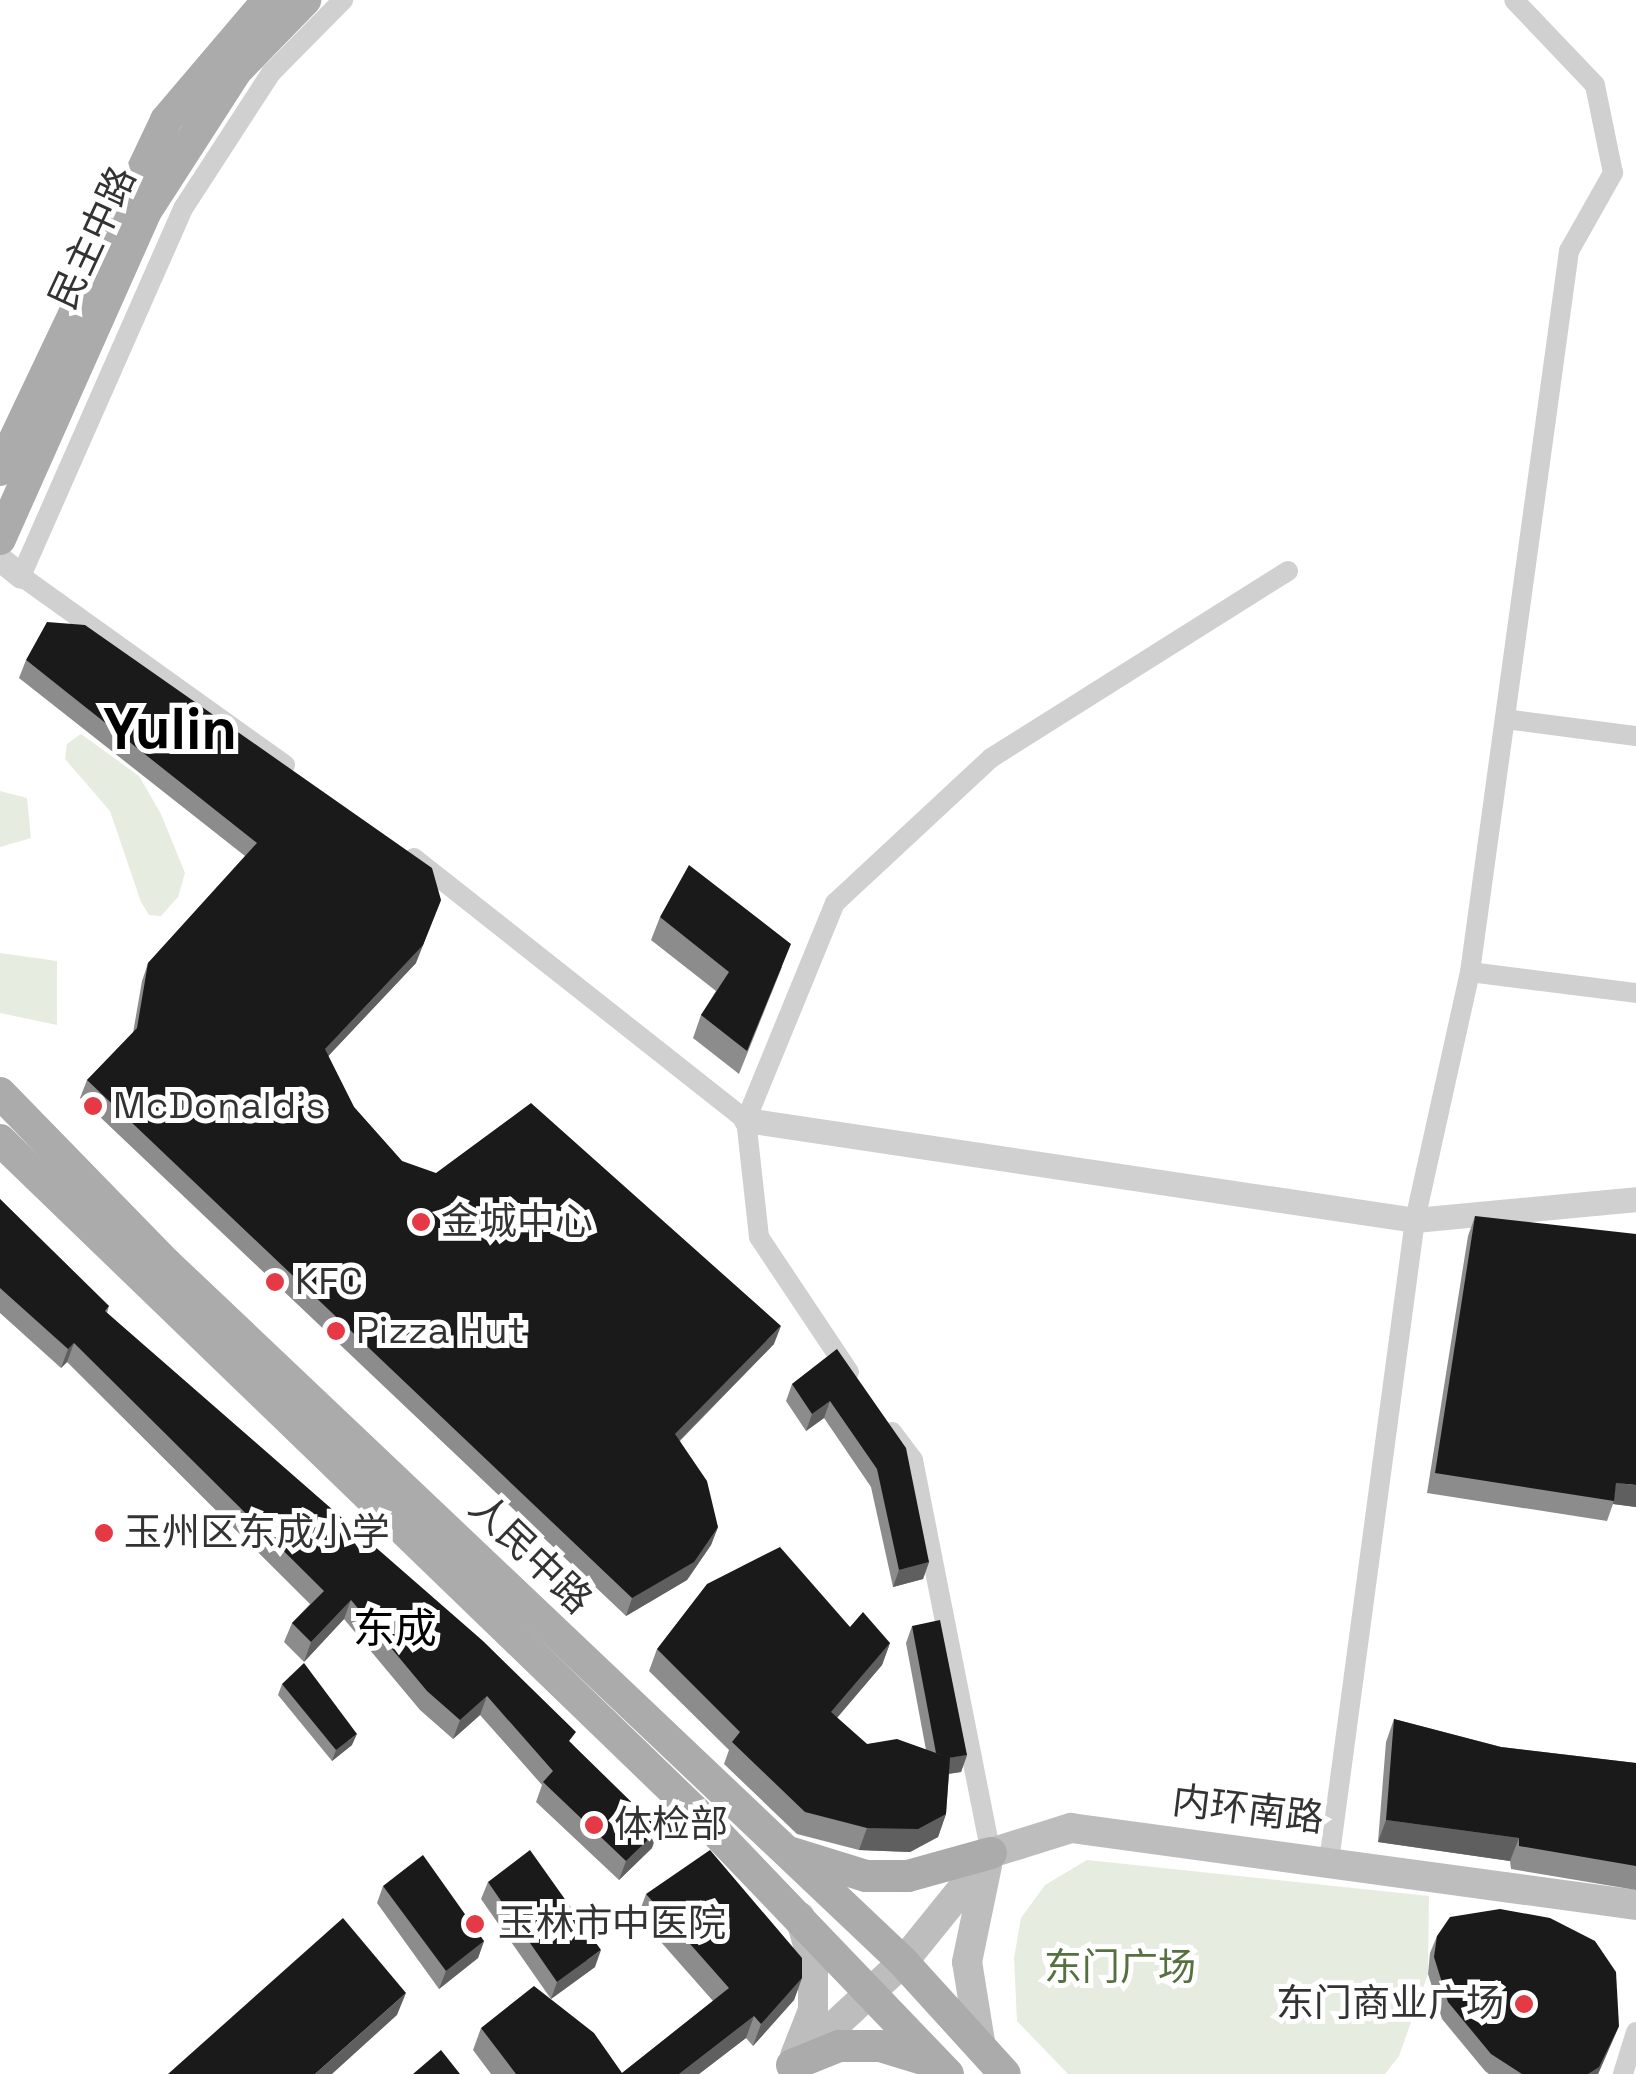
<!DOCTYPE html>
<html>
<head>
<meta charset="utf-8">
<style>
	body { margin:0 }
	#map { position:relative; width:1636px; height:2074px; overflow:hidden; background:#fff; font-family:"Space Grotesk","Noto Sans SC",sans-serif }
	div>[style] { position:absolute }
	.green>* { inset:0; background:#e6ecdf }
	.minor>* { height:20px; margin:-10px; padding:0 10px; transform-origin:10px; border-radius:10px; background:#d0d0d0 }
	.tertiary>* { height:25px; margin:-12.5px; padding:0 12.5px; transform-origin:12.5px; border-radius:12.5px; background:#d0d0d0 }
	.secondary>* { height:30px; margin:-15px; padding:0 15px; transform-origin:15px; border-radius:15px; background:#bdbdbd }
	.primary>* { height:32px; margin:-16px; padding:0 16px; transform-origin:16px; border-radius:16px; background:#ababab }
	.wall>* { inset:0; background:#8c8c8c }
	.shaded-wall>* { inset:0; background:#5f5f5f }
	.building>* { inset:0; background:#1a1a1a }
	.dots>* { width:28px; height:28px; translate:-50% -50%; box-sizing:border-box; border:5px solid #fff; border-radius:50% }
	span { translate:-50% -50%; white-space:nowrap; text-align:center; line-height:1.15; -webkit-text-stroke:10px #fff; paint-order:stroke }
	.street-label { font-size:38px; color:#333 }
	.poi-label { font-size:38px; color:#333 }
	.left { translate:0 -50%; text-align:left }
	.right { translate:-100% -50%; text-align:right }
	.park-label { font-size:38px; color:#56703f }
	.quarter-label { font-size:42px; color:#000 }
	.town-label { font-size:58px; color:#000; font-weight:700 }
</style>
</head>
<body>
<div id="map">
	<div class="green">
		<div style="clip-path:polygon(81px 734px,139px 776px,161px 814px,185px 873px,178px 897px,161px 916px,149px 915px,141px 902px,110px 811px,65px 759px,67px 744px)"></div>
		<div style="clip-path:polygon(0 791px,27px 798px,31px 838px,0 847px)"></div>
		<div style="clip-path:polygon(0 953px,57px 961px,57px 1025px,0 1013px)"></div>
		<div style="clip-path:polygon(1087px 1860px,1429px 1896px,1428px 1974px,1399px 2056px,1385px 2074px,1068px 2074px,1017px 2021px,1014px 1958px,1021px 1918px,1045px 1885px)"></div>
	</div>
	<div class="minor">
		<div style="left:1505px;top:719px;width:132px;rotate:7.4deg"></div>
		<div style="left:285px;top:765px;width:325px;rotate:-144.4deg"></div>
		<div style="left:21px;top:576px;width:403px;rotate:-66.2deg"></div>
		<div style="left:184px;top:207px;width:160px;rotate:-57deg"></div>
		<div style="left:271px;top:73px;width:103px;rotate:-45.4deg"></div>
		<div style="left:414px;top:858px;width:423px;rotate:38.3deg"></div>
		<div style="left:1470px;top:972px;width:167px;rotate:7.2deg"></div>
		<div style="left:849px;top:1372px;width:162px;rotate:-123.7deg"></div>
		<div style="left:759px;top:1237px;width:118px;rotate:-96.3deg"></div>
		<div style="left:746px;top:1120px;width:235px;rotate:-67.7deg"></div>
		<div style="left:835px;top:903px;width:213px;rotate:-42.9deg"></div>
		<div style="left:991px;top:758px;width:351px;rotate:-32.2deg"></div>
		<div style="left:892px;top:1432px;width:35px;rotate:53deg"></div>
		<div style="left:913px;top:1460px;width:401px;rotate:78.8deg"></div>
		<div style="left:1329px;top:1861px;width:647px;rotate:-82.36deg"></div>
		<div style="left:1415px;top:1220px;width:254px;rotate:-77.5deg"></div>
		<div style="left:1470px;top:972px;width:728px;rotate:-82.18deg"></div>
		<div style="left:1569px;top:251px;width:90px;rotate:-60.6deg"></div>
		<div style="left:1613px;top:173px;width:90px;rotate:-101.6deg"></div>
		<div style="left:1595px;top:85px;width:117px;rotate:-133.6deg"></div>
		<div style="left:1623px;top:2074px;width:44px;rotate:-72.8deg"></div>
	</div>
	<div class="tertiary">
		<div style="left:0;top:559px;width:27px;rotate:39deg"></div>
		<div style="left:746px;top:1120px;width:676px;rotate:8.5deg"></div>
		<div style="left:1415px;top:1220px;width:222px;rotate:-5.4deg"></div>
	</div>
	<div class="secondary">
		<div style="left:981px;top:2048px;width:87px;rotate:-99.2deg"></div>
		<div style="left:967px;top:1962px;width:99px;rotate:-78.3deg"></div>
		<div style="left:795px;top:2056px;width:49px;rotate:-68.6deg"></div>
		<div style="left:813px;top:2010px;width:48px;rotate:-90deg"></div>
		<div style="left:813px;top:1962px;width:47px;rotate:-106.1deg"></div>
		<div style="left:795px;top:2062px;width:147px;rotate:-42.8deg"></div>
		<div style="left:903px;top:1962px;width:140px;rotate:-51.1deg"></div>
		<div style="left:991px;top:1853px;width:84px;rotate:-17.4deg"></div>
		<div style="left:1071px;top:1828px;width:570px;rotate:7.76deg"></div>
	</div>
	<div class="primary">
		<div style="left:0;top:470px;width:387px;rotate:-64.6deg"></div>
		<div style="left:166px;top:120px;width:157px;rotate:-49.6deg"></div>
		<div style="left:0;top:539px;width:359px;rotate:-66deg"></div>
		<div style="left:146px;top:211px;width:168px;rotate:-57.2deg"></div>
		<div style="left:237px;top:70px;width:98px;rotate:-45.8deg"></div>
		<div style="left:0;top:1093px;width:239px;rotate:45.7deg"></div>
		<div style="left:167px;top:1264px;width:1014px;rotate:43.48deg"></div>
		<div style="left:903px;top:1962px;width:151px;rotate:47.7deg"></div>
		<div style="left:0;top:1140px;width:983px;rotate:44.01deg"></div>
		<div style="left:707px;top:1823px;width:348px;rotate:46.2deg"></div>
		<div style="left:792px;top:1853px;width:77px;rotate:17.3deg"></div>
		<div style="left:866px;top:1876px;width:42px"></div>
		<div style="left:908px;top:1876px;width:86px;rotate:-15.5deg"></div>
		<div style="left:792px;top:2065px;width:51px;rotate:-22deg"></div>
		<div style="left:839px;top:2046px;width:41px"></div>
		<div style="left:880px;top:2046px;width:59px;rotate:16.9deg"></div>
	</div>
	<div class="wall">
		<div style="clip-path:polygon(26px 660px,416px 963px,328px 1056px,354px 1107px,402px 1161px,774px 1344px,680px 1441px,718px 1527px,711px 1545px,687px 1580px,626px 1616px,80px 1098px,87px 1080px,133px 1033px,142px 981px,148px 963px,245px 856px,19px 678px)"></div>
		<div style="clip-path:polygon(660px 917px,782px 967px,739px 1074px,693px 1038px,701px 1015px,716px 991px,651px 940px)"></div>
		<div style="clip-path:polygon(0 1199px,109px 1306px,107px 1313px,572px 1744px,652px 1848px,619px 1880px,536px 1802px,542px 1785px,480px 1715px,453px 1739px,420px 1710px,344px 1619px,304px 1662px,284px 1642px,292px 1623px,310px 1604px,67px 1362px,61px 1368px,0 1313px)"></div>
		<div style="clip-path:polygon(1475px 1216px,1636px 1507px,1613px 1504px,1607px 1521px,1427px 1493px,1468px 1236px)"></div>
		<div style="clip-path:polygon(837px 1349px,929px 1562px,923px 1579px,893px 1587px,871px 1487px,824px 1418px,806px 1431px,786px 1401px,792px 1384px)"></div>
		<div style="clip-path:polygon(912px 1626px,967px 1755px,961px 1772px,949px 1774px,946px 1814px,938px 1837px,910px 1852px,859px 1850px,797px 1834px,724px 1764px,729px 1750px,649px 1671px,657px 1649px,850px 1627px,890px 1643px,882px 1665px,837px 1718px,867px 1744px,926px 1750px,906px 1643px)"></div>
		<div style="clip-path:polygon(282px 1684px,352px 1745px,332px 1761px,278px 1695px)"></div>
		<div style="clip-path:polygon(1394px 1719px,1501px 1747px,1636px 1763px,1636px 1890px,1511px 1869px,1510px 1861px,1378px 1842px,1386px 1742px)"></div>
		<div style="clip-path:polygon(488px 1882px,595px 1967px,551px 1999px,481px 1899px)"></div>
		<div style="clip-path:polygon(383px 1886px,484px 1941px,478px 1958px,439px 1989px,377px 1903px)"></div>
		<div style="clip-path:polygon(646px 1894px,802px 1978px,794px 2000px,753px 2046px,746px 2038px,699px 2074px,491px 2074px,473px 2050px,481px 2028px,622px 2073px,713px 2001px,638px 1916px)"></div>
		<div style="clip-path:polygon(1437px 1936px,1619px 2026px,1598px 2074px,1489px 2074px,1485px 2071px,1442px 2019px,1428px 1974px,1430px 1953px)"></div>
	</div>
	<div class="shaded-wall">
		<div style="clip-path:polygon(441px 900px,416px 963px,318px 1067px,325px 1049px)"></div>
		<div style="clip-path:polygon(781px 1326px,774px 1344px,668px 1452px,675px 1434px)"></div>
		<div style="clip-path:polygon(74px 1343px,67px 1362px,61px 1368px,68px 1349px)"></div>
		<div style="clip-path:polygon(830px 1401px,824px 1418px,806px 1431px,812px 1414px)"></div>
		<div style="clip-path:polygon(1616px 1483px,1636px 1485px,1636px 1507px,1613px 1504px)"></div>
		<div style="clip-path:polygon(718px 1527px,711px 1545px,687px 1580px,626px 1616px,632px 1598px)"></div>
		<div style="clip-path:polygon(929px 1562px,923px 1579px,893px 1587px,899px 1570px)"></div>
		<div style="clip-path:polygon(351px 1600px,344px 1619px,304px 1662px,311px 1642px)"></div>
		<div style="clip-path:polygon(890px 1643px,882px 1665px,823px 1734px,831px 1712px)"></div>
		<div style="clip-path:polygon(487px 1696px,480px 1715px,453px 1739px,460px 1720px)"></div>
		<div style="clip-path:polygon(357px 1734px,352px 1745px,332px 1761px,336px 1750px)"></div>
		<div style="clip-path:polygon(967px 1755px,961px 1772px,931px 1776px,938px 1759px)"></div>
		<div style="clip-path:polygon(946px 1814px,938px 1837px,910px 1852px,859px 1850px,867px 1828px)"></div>
		<div style="clip-path:polygon(1386px 1820px,1519px 1838px,1510px 1861px,1378px 1842px)"></div>
		<div style="clip-path:polygon(659px 1829px,652px 1848px,619px 1880px,626px 1861px)"></div>
		<div style="clip-path:polygon(484px 1941px,478px 1958px,439px 1989px,446px 1971px)"></div>
		<div style="clip-path:polygon(601px 1950px,595px 1967px,551px 1999px,557px 1982px)"></div>
		<div style="clip-path:polygon(802px 1978px,794px 2000px,753px 2046px,761px 2024px)"></div>
		<div style="clip-path:polygon(406px 1993px,397px 2015px,332px 2074px,315px 2074px)"></div>
		<div style="clip-path:polygon(754px 2016px,746px 2038px,699px 2074px,679px 2074px)"></div>
		<div style="clip-path:polygon(1619px 2026px,1598px 2074px,1588px 2074px)"></div>
	</div>
	<div class="building">
		<div style="clip-path:polygon(47px 622px,85px 625px,432px 868px,441px 900px,423px 945px,325px 1049px,354px 1107px,402px 1161px,436px 1173px,531px 1103px,781px 1326px,675px 1434px,707px 1481px,718px 1527px,694px 1562px,632px 1598px,87px 1080px,137px 1028px,148px 963px,257px 843px,26px 660px)"></div>
		<div style="clip-path:polygon(689px 865px,791px 944px,747px 1051px,701px 1015px,729px 972px,660px 917px)"></div>
		<div style="clip-path:polygon(0 1199px,109px 1306px,105px 1311px,483px 1641px,576px 1732px,569px 1741px,659px 1829px,626px 1861px,543px 1782px,553px 1771px,487px 1696px,460px 1720px,427px 1691px,351px 1600px,311px 1642px,292px 1623px,324px 1591px,74px 1343px,68px 1349px,0 1288px)"></div>
		<div style="clip-path:polygon(1475px 1216px,1636px 1234px,1636px 1485px,1616px 1483px,1614px 1501px,1435px 1473px)"></div>
		<div style="clip-path:polygon(837px 1349px,906px 1448px,929px 1562px,899px 1570px,877px 1469px,830px 1401px,812px 1414px,792px 1384px)"></div>
		<div style="clip-path:polygon(780px 1547px,850px 1627px,863px 1612px,890px 1643px,831px 1712px,867px 1744px,897px 1739px,950px 1758px,946px 1814px,918px 1829px,867px 1828px,805px 1812px,732px 1742px,740px 1732px,657px 1649px,707px 1584px)"></div>
		<div style="clip-path:polygon(940px 1620px,967px 1755px,948px 1758px,936px 1753px,912px 1626px)"></div>
		<div style="clip-path:polygon(304px 1663px,357px 1734px,336px 1750px,282px 1684px)"></div>
		<div style="clip-path:polygon(1394px 1719px,1501px 1747px,1636px 1763px,1636px 1866px,1519px 1846px,1519px 1838px,1386px 1820px)"></div>
		<div style="clip-path:polygon(530px 1850px,601px 1950px,557px 1982px,488px 1882px)"></div>
		<div style="clip-path:polygon(710px 1850px,802px 1958px,802px 1978px,761px 2024px,754px 2016px,679px 2074px,516px 2074px,481px 2028px,534px 1986px,594px 2033px,622px 2073px,729px 1988px,646px 1894px)"></div>
		<div style="clip-path:polygon(423px 1855px,484px 1941px,446px 1971px,383px 1886px)"></div>
		<div style="clip-path:polygon(1500px 1909px,1550px 1918px,1595px 1941px,1616px 1972px,1619px 2026px,1599px 2067px,1588px 2074px,1522px 2074px,1491px 2054px,1448px 2002px,1434px 1957px,1437px 1936px,1450px 1917px)"></div>
		<div style="clip-path:polygon(343px 1918px,406px 1993px,315px 2074px,168px 2074px)"></div>
		<div style="clip-path:polygon(441px 2050px,460px 2074px,413px 2074px)"></div>
	</div>
	<div class="dots">
		<div style="left:93px;top:1106px;background:#e63946"></div>
		<div style="left:421px;top:1222px;background:#e63946"></div>
		<div style="left:275px;top:1282px;background:#e63946"></div>
		<div style="left:336px;top:1331px;background:#e63946"></div>
		<div style="left:104px;top:1533px;background:#e63946"></div>
		<div style="left:594px;top:1825px;background:#e63946"></div>
		<div style="left:475px;top:1924px;background:#e63946"></div>
		<div style="left:1524px;top:2004px;background:#e63946"></div>
	</div>
	<div class="street-label">
		<span style="left:93px;top:238px;rotate:-65deg">民主中路</span>
		<span style="left:530px;top:1554px;rotate:44deg">人民中路</span>
		<span style="left:1248px;top:1810px;rotate:7deg">内环南路</span>
	</div>
	<div class="poi-label">
		<span class="left" style="left:113px;top:1106px">McDonald's</span>
		<span class="left" style="left:441px;top:1222px">金城中心</span>
		<span class="left" style="left:295px;top:1282px">KFC</span>
		<span class="left" style="left:356px;top:1331px">Pizza Hut</span>
		<span class="left" style="left:124px;top:1533px">玉州区东成小学</span>
		<span class="left" style="left:614px;top:1825px">体检部</span>
		<span class="left" style="left:498px;top:1924px">玉林市中医院</span>
		<span class="right" style="left:1504px;top:2004px">东门商业广场</span>
	</div>
	<div class="park-label">
		<span style="left:1120px;top:1968px">东门广场</span>
	</div>
	<div class="quarter-label">
		<span style="left:395px;top:1629px">东成</span>
	</div>
	<div class="town-label">
		<span style="left:170px;top:729px">Yulin</span>
	</div>
</div>
</body>
</html>
